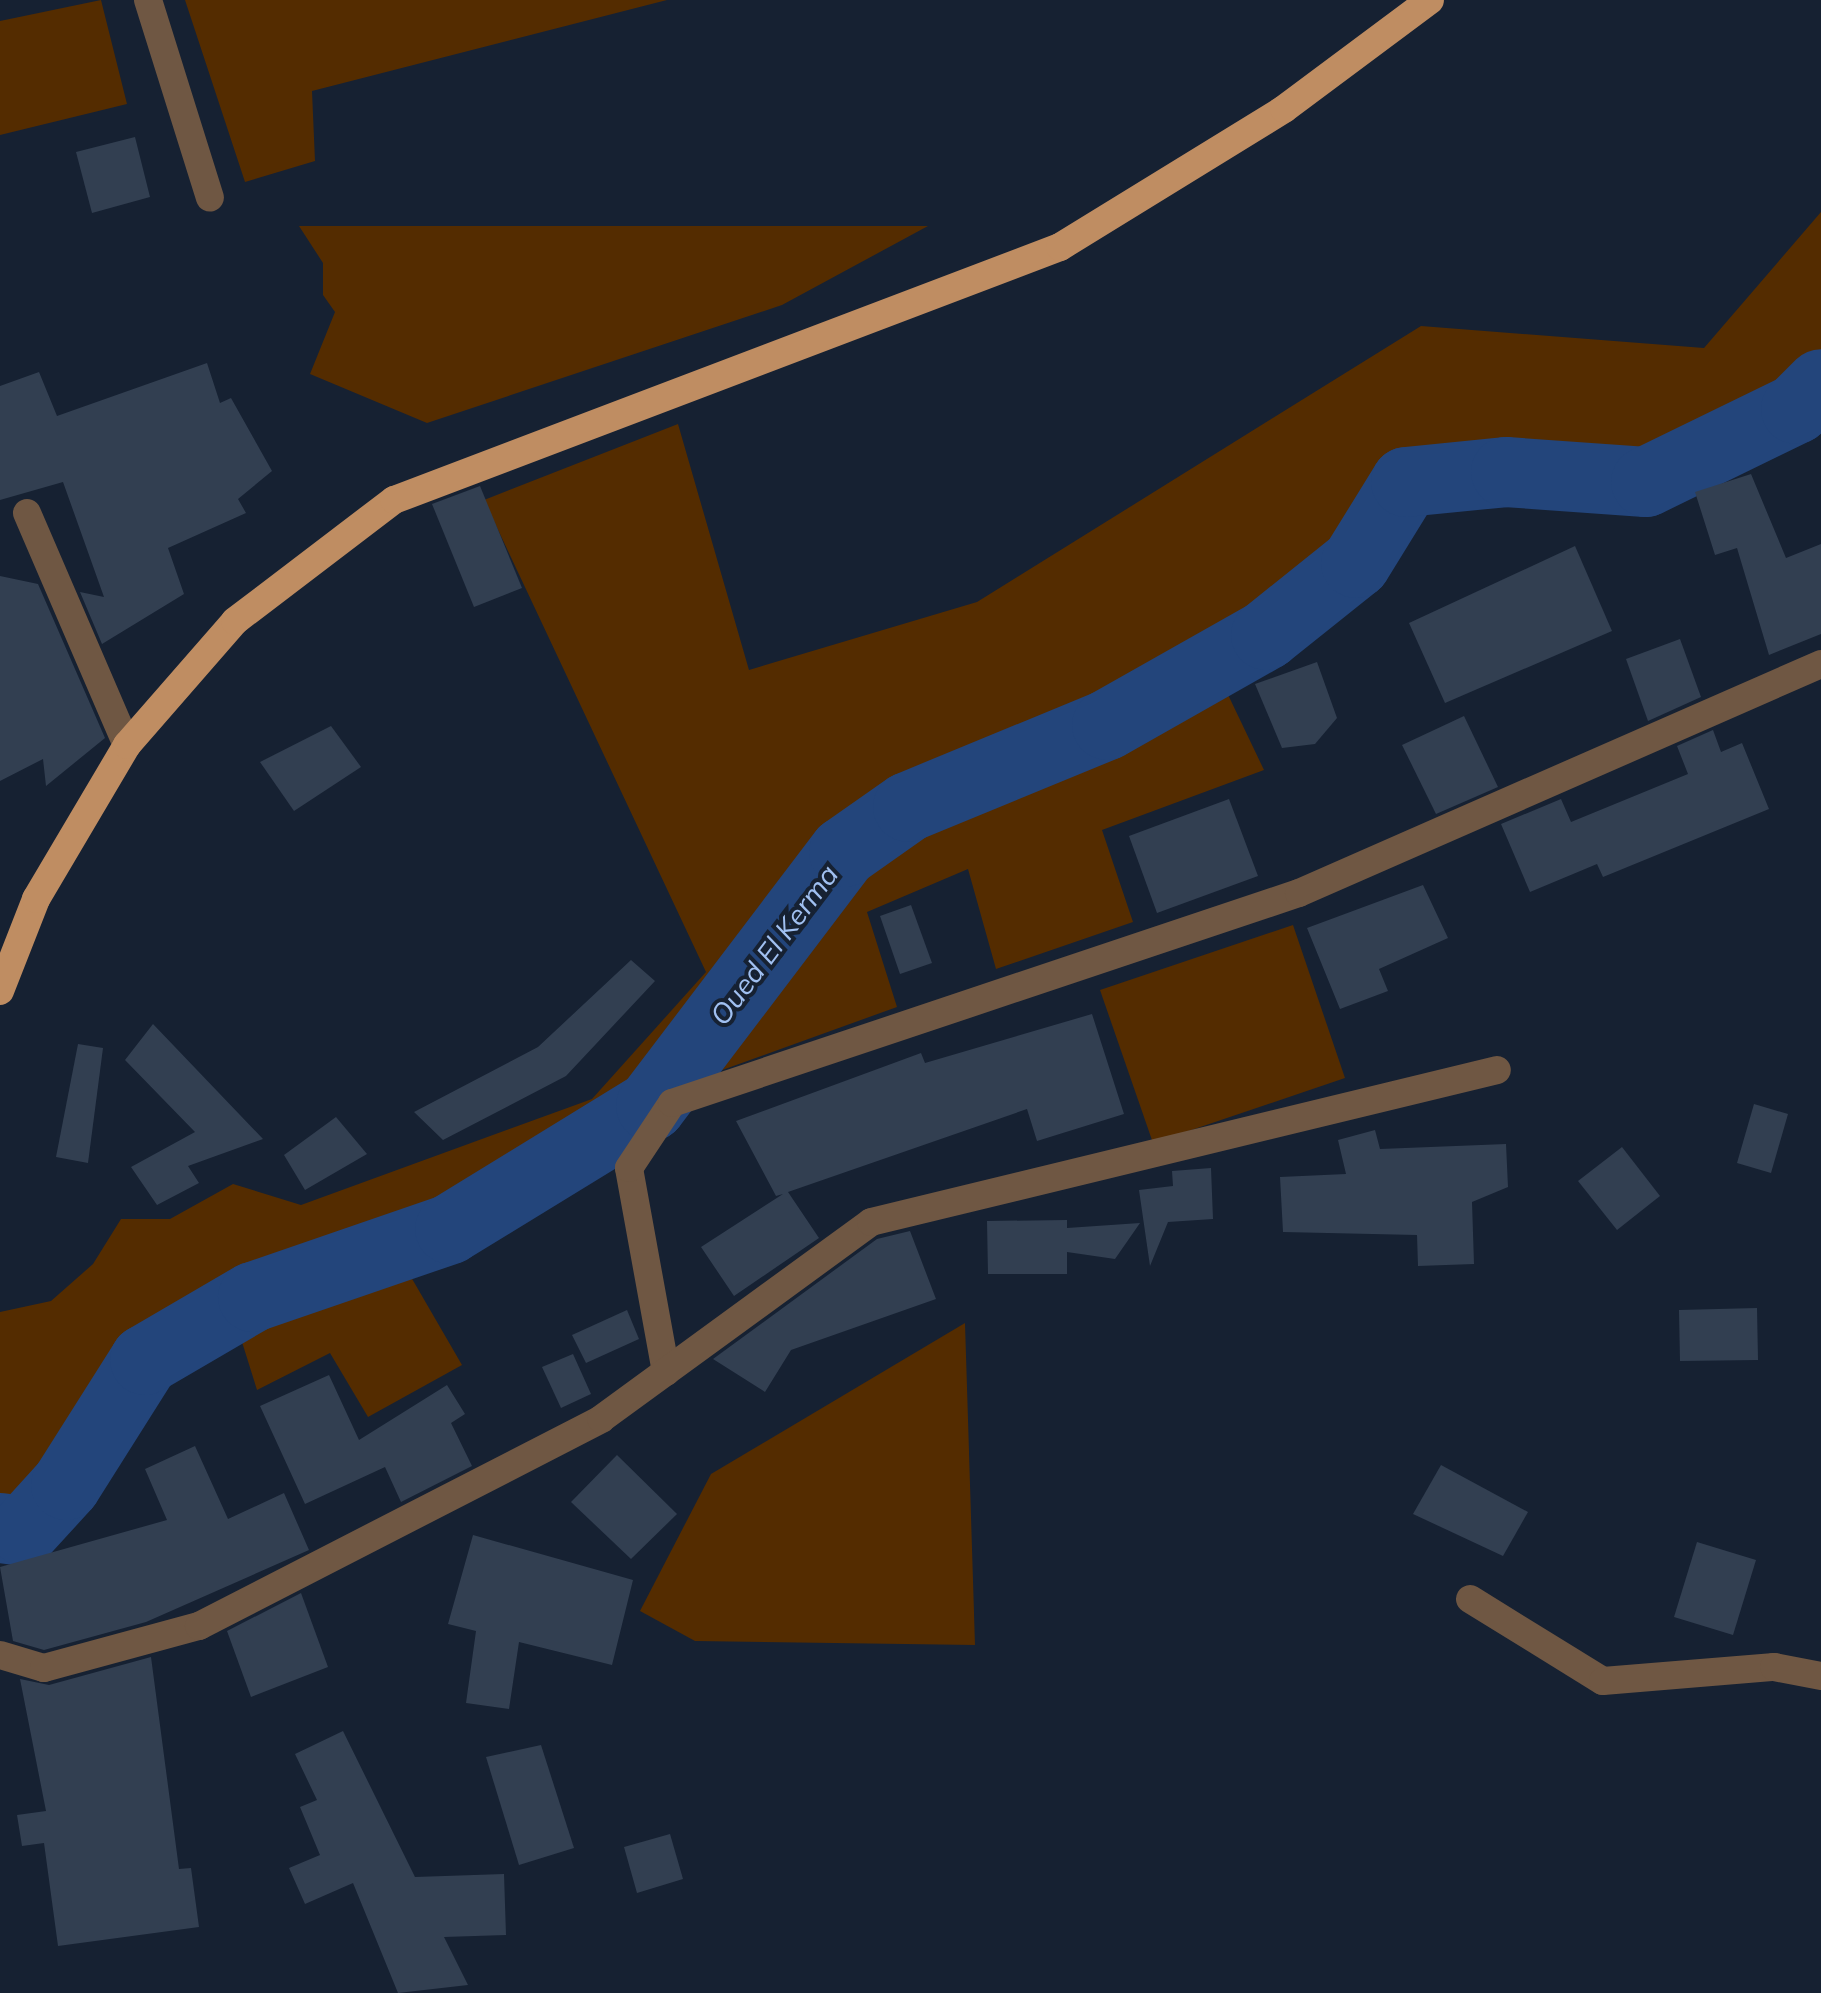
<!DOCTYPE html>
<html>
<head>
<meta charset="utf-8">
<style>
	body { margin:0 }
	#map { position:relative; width:1821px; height:1993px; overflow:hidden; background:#162132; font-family:Mulish,sans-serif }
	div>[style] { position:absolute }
	.green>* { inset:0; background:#542c00 }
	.river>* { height:70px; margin:-35px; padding:0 35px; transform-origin:35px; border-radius:35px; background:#23457b }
	.building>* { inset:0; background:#323f51 }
	.minor>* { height:28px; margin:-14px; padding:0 14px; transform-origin:14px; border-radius:14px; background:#6f5743 }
	.primary>* { height:28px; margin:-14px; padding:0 14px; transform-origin:14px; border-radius:14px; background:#bf8d62 }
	span { translate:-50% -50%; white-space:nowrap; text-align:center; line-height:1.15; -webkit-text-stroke:8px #162132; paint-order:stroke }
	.water-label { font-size:28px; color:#a0c0f1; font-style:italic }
</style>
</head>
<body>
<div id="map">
	<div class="green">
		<div style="clip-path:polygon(101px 0,127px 104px,0 135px,0 21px)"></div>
		<div style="clip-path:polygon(185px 0,667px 0,312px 91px,315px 161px,245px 182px)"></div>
		<div style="clip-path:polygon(1821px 212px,1821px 384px,1796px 409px,1646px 482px,1506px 472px,1406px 482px,1356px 563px,1266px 635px,1107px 725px,908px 807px,844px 852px,651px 1106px,431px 1217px,233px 1288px,100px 1377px,61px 1463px,17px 1510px,0 1513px,0 1312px,51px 1301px,93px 1264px,121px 1219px,170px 1219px,233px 1184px,301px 1205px,592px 1099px,706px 972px,484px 500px,678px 424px,749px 670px,977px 602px,1421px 326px,1704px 348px)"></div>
		<div style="clip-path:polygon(299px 226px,928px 226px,782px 305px,427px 423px,310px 374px,335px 312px,323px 295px,323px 263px)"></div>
		<div style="clip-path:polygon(1221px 680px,1264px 770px,1102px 830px,1133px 922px,996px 969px,968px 869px,867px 912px,897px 1007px,686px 1083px,850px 868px,911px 821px)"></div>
		<div style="clip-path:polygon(1293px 925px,1345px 1078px,1153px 1143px,1100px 990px)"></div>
		<div style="clip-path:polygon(400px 1258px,462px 1365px,368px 1417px,330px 1353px,257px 1390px,237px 1326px)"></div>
		<div style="clip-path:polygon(965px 1323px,975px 1645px,695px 1641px,640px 1611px,711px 1474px)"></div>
	</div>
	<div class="river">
		<div style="left:0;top:1528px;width:24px;rotate:7deg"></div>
		<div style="left:24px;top:1531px;width:62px;rotate:-47.6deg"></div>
		<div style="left:66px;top:1485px;width:148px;rotate:-57.7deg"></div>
		<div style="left:145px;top:1360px;width:125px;rotate:-30.3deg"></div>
		<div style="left:253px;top:1297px;width:208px;rotate:-19deg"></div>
		<div style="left:450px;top:1229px;width:236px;rotate:-31.5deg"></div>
		<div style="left:651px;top:1106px;width:319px;rotate:-52.8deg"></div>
		<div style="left:844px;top:852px;width:78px;rotate:-35.1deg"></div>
		<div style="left:908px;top:807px;width:215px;rotate:-22.4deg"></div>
		<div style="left:1107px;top:725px;width:183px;rotate:-29.5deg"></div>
		<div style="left:1266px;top:635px;width:115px;rotate:-38.7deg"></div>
		<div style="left:1356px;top:563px;width:95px;rotate:-58.3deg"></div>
		<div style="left:1406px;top:482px;width:100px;rotate:-5.7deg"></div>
		<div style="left:1506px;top:472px;width:140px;rotate:4.1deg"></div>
		<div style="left:1646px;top:482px;width:167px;rotate:-26deg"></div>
		<div style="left:1796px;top:409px;width:35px;rotate:-45deg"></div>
	</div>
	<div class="building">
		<div style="clip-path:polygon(135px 137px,150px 197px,92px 213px,76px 152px)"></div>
		<div style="clip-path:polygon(207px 363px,220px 403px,231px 398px,272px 471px,238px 499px,246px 513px,168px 548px,184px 594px,102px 644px,80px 592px,104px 597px,63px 482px,0 500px,0 386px,39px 372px,57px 416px)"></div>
		<div style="clip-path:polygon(1751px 474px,1786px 558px,1821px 544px,1821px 634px,1769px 655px,1737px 548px,1715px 555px,1695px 492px)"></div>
		<div style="clip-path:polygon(480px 486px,522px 588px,474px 607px,432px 504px)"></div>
		<div style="clip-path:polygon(1575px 546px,1612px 631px,1445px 703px,1409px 623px)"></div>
		<div style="clip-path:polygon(0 576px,38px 584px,105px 738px,46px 786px,43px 759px,0 781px)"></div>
		<div style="clip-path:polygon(1680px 639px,1701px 697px,1648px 721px,1626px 659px)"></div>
		<div style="clip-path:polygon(1317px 662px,1337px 718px,1315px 744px,1282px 748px,1255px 684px)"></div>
		<div style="clip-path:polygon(1464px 716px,1498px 787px,1436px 814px,1402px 745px)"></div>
		<div style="clip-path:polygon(331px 726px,361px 767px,294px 811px,260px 762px)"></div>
		<div style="clip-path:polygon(1713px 730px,1721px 752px,1742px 743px,1769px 809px,1603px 877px,1597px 864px,1530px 892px,1501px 824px,1561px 799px,1571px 822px,1688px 774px,1677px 746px)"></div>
		<div style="clip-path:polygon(1229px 799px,1258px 876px,1157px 913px,1129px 836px)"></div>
		<div style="clip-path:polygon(1423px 885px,1448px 938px,1379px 969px,1388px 991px,1340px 1009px,1307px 928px)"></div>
		<div style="clip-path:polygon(911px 905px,932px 963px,900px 974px,880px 916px)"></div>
		<div style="clip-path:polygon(631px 960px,655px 981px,566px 1076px,443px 1140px,414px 1112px,538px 1047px)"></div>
		<div style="clip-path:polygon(1092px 1014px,1124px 1114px,1037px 1141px,1027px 1109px,788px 1192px,819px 1238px,734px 1296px,701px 1247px,783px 1194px,776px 1196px,736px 1121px,921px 1053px,925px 1063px)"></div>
		<div style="clip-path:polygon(153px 1024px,263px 1139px,188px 1166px,199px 1183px,157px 1205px,131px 1167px,195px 1132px,125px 1060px)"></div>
		<div style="clip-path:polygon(78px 1044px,103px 1048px,88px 1163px,56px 1157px)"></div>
		<div style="clip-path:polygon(1754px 1104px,1788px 1114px,1771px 1173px,1737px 1163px)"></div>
		<div style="clip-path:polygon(336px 1117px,367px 1154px,305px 1190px,284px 1155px)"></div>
		<div style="clip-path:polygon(1375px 1130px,1380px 1149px,1506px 1144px,1508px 1187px,1472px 1202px,1474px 1264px,1418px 1266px,1417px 1235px,1283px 1232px,1280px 1177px,1346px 1174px,1338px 1140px)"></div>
		<div style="clip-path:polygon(1622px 1147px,1660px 1196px,1617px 1230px,1578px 1181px)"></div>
		<div style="clip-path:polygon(1211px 1168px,1213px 1219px,1168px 1222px,1150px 1266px,1139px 1190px,1173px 1186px,1172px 1171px)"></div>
		<div style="clip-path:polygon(1067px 1220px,1067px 1228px,1140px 1223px,1115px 1259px,1067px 1252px,1067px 1274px,988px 1274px,987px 1221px)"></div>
		<div style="clip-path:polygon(910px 1231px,936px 1299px,791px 1350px,765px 1392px,713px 1359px,877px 1239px)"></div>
		<div style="clip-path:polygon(1757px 1308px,1758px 1360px,1680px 1361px,1679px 1310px)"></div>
		<div style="clip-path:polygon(627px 1310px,639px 1339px,586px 1363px,572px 1335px)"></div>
		<div style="clip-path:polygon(573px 1354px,591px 1394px,561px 1408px,542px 1367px)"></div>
		<div style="clip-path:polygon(329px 1375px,359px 1440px,447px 1385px,465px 1414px,451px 1423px,472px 1466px,401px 1502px,385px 1467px,305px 1504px,260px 1406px)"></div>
		<div style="clip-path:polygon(195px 1446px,228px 1519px,284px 1493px,309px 1550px,146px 1622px,44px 1650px,13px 1641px,0 1567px,167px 1520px,145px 1469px)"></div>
		<div style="clip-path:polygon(617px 1455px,677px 1514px,631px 1559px,571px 1502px)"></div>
		<div style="clip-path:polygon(1441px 1465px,1528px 1512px,1503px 1556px,1413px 1514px)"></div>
		<div style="clip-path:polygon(473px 1535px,633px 1580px,612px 1665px,519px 1642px,509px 1709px,466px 1703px,476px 1631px,448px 1624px)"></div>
		<div style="clip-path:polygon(1697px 1542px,1756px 1560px,1733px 1635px,1674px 1617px)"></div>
		<div style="clip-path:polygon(301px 1593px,328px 1667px,251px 1697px,227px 1631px)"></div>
		<div style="clip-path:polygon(151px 1657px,179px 1869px,191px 1868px,199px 1927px,58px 1946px,44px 1843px,22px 1846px,17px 1815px,46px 1811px,20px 1679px,49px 1685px)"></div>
		<div style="clip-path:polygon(343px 1731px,415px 1877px,504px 1874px,506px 1935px,444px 1937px,468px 1985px,398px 1993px,353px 1883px,305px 1904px,289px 1868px,320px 1855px,300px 1807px,317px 1800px,295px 1754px)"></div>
		<div style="clip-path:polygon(541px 1745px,574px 1848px,519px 1865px,486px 1757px)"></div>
		<div style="clip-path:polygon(670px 1834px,683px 1879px,637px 1893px,624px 1847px)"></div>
	</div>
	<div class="minor">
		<div style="left:148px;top:0;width:207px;rotate:72.6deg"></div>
		<div style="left:27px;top:513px;width:253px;rotate:66.7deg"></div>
		<div style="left:666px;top:1372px;width:207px;rotate:-100.3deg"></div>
		<div style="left:629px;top:1168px;width:78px;rotate:-56.5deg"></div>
		<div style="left:672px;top:1103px;width:661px;rotate:-18.52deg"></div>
		<div style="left:1299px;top:893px;width:570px;rotate:-23.69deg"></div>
		<div style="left:1470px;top:1599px;width:156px;rotate:31.7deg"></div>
		<div style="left:1603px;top:1681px;width:172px;rotate:-4.7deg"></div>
		<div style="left:1774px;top:1667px;width:48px;rotate:10.8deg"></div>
		<div style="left:0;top:1655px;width:46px;rotate:16.5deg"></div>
		<div style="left:44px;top:1668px;width:161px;rotate:-15.2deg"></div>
		<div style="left:199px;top:1626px;width:452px;rotate:-27.2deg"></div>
		<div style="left:601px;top:1419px;width:334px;rotate:-36.1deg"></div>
		<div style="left:871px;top:1222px;width:644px;rotate:-13.65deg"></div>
	</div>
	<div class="primary">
		<div style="left:0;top:991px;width:99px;rotate:-68.6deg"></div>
		<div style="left:36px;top:899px;width:179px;rotate:-59.4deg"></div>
		<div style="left:127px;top:745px;width:164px;rotate:-48.9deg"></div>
		<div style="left:235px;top:621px;width:200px;rotate:-37.3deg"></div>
		<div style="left:394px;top:500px;width:712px;rotate:-20.8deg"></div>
		<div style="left:1060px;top:247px;width:263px;rotate:-31.6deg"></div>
		<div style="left:1284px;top:109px;width:182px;rotate:-36.7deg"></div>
	</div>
	<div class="water-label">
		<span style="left:774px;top:945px;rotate:-53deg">Oued El Kerma</span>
	</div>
</div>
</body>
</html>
